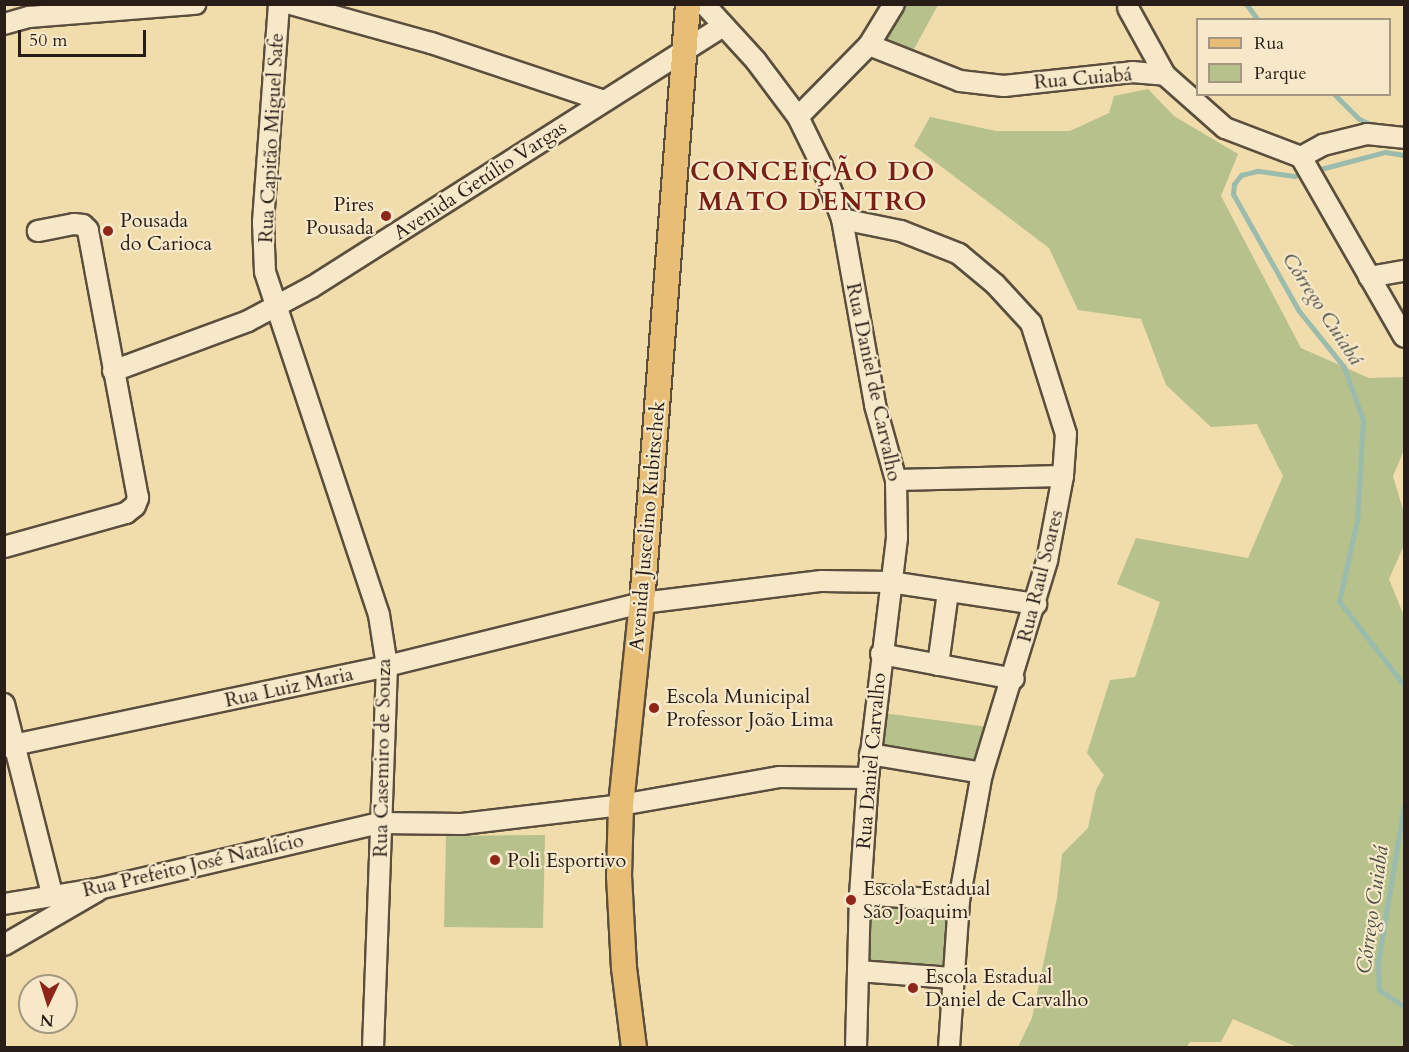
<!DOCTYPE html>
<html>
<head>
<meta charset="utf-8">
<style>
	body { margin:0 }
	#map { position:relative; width:1409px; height:1052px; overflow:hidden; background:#f1dcac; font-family:Cardo,serif }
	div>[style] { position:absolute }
	.green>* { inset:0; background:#b6c18c }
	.stream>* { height:5px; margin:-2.5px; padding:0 2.5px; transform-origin:2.5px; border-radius:2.5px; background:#9bbbad }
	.roads { filter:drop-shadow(2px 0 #5b4e3c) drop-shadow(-2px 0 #5b4e3c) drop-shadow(0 2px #5b4e3c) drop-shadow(0 -2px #5b4e3c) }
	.minor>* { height:20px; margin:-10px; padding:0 10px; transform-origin:10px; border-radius:10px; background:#f6e8c9 }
	.major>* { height:24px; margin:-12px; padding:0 12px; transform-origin:12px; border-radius:12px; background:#e8be76 }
	.dots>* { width:16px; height:16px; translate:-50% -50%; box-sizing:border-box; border:3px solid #f6e8c9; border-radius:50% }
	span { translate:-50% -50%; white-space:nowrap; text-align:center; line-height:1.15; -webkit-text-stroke:4.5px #f6e8c9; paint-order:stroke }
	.street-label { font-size:20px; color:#291e17 }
	.poi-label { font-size:20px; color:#291e17 }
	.right { translate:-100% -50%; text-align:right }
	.left { translate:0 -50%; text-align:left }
	.water-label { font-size:21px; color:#4b4d44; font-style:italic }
	.district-label { font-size:26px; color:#7a1f14; font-weight:700; letter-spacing:1.5px }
	.frame { position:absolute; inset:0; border:6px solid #291e17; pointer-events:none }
	.legend { position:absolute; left:1196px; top:18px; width:195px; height:78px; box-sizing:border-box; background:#f6e8c9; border:2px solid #a49782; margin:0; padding:8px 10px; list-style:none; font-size:18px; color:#291e17 }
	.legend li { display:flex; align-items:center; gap:12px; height:30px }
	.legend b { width:30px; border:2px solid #a49782 }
	.north { position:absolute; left:18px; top:974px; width:60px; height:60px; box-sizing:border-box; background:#f6e8c9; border:2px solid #a49782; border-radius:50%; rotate:184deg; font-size:16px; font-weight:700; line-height:24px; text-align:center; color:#291e17 }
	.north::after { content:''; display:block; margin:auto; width:21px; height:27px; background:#8f2418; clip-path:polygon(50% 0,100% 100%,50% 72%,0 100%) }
	.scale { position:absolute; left:18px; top:30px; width:128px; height:27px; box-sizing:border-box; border:3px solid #291e17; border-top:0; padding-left:8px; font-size:18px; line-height:21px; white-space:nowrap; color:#291e17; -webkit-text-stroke:4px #f6e8c9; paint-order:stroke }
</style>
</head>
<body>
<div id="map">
	<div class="green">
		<div style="clip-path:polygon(903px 5px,938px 5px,914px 49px,882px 40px)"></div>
		<div style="clip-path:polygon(1148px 89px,1174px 116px,1238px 154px,1221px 196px,1301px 348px,1369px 378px,1404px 377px,1404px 450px,1393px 476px,1404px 513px,1404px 545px,1389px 579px,1404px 616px,1404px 1047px,1297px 1047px,1233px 1019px,1221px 1042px,1190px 1042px,1187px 1047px,1018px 1047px,1032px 1018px,1057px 898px,1062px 854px,1088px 828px,1096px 790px,1104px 775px,1087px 753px,1110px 680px,1135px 677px,1160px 602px,1117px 584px,1136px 538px,1248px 558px,1283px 476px,1257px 424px,1211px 427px,1166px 385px,1141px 319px,1078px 310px,1049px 248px,914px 146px,930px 117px,996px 131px,1070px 131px,1109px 113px,1114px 96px)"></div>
		<div style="clip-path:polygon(883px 713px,988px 727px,975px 765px,891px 750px,878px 741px)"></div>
		<div style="clip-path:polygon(545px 835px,543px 928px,444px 927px,446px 836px)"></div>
		<div style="clip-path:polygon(871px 906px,949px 912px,944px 967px,869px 961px)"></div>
	</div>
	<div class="stream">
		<div style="left:1246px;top:4px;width:20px;rotate:53deg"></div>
		<div style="left:1334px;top:94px;width:35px;rotate:45deg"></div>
		<div style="left:1359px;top:119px;width:17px;rotate:24deg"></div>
		<div style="left:1313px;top:171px;width:74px;rotate:-14.8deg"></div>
		<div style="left:1385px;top:152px;width:19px;rotate:9deg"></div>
		<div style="left:1304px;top:173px;width:10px;rotate:163deg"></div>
		<div style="left:1294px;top:176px;width:37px;rotate:-172deg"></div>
		<div style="left:1257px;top:171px;width:16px;rotate:166deg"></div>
		<div style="left:1241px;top:175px;width:11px;rotate:128deg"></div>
		<div style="left:1234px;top:184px;width:10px;rotate:96deg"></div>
		<div style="left:1233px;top:194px;width:134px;rotate:60.6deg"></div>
		<div style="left:1299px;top:311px;width:72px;rotate:51.2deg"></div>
		<div style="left:1344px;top:367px;width:56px;rotate:70.3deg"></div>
		<div style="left:1363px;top:420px;width:100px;rotate:93.4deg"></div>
		<div style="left:1357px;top:520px;width:83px;rotate:102.5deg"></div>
		<div style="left:1339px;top:601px;width:106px;rotate:52.3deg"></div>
		<div style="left:1404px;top:805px;width:159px;rotate:99.4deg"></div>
		<div style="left:1378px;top:962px;width:28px;rotate:88deg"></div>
		<div style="left:1379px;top:990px;width:30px;rotate:33deg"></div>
	</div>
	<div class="roads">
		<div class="minor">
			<div style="left:279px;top:4px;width:219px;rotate:94.2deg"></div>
			<div style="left:263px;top:222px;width:50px;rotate:87.7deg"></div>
			<div style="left:265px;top:272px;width:361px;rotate:71.6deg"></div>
			<div style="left:379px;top:615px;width:52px;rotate:81.1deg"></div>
			<div style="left:387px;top:666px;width:382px;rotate:92.1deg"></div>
			<div style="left:291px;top:4px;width:145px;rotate:15.6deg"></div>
			<div style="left:431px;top:43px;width:182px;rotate:18.5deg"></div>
			<div style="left:704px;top:4px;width:77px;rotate:47.6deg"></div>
			<div style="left:756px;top:61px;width:70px;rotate:53.1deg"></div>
			<div style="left:798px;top:117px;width:55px;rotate:63.9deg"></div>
			<div style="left:822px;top:166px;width:57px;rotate:69.3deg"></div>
			<div style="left:842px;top:219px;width:189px;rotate:79.9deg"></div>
			<div style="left:875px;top:405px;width:78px;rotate:74.4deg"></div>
			<div style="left:896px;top:480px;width:58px;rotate:89deg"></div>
			<div style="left:897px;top:538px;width:242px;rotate:96.9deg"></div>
			<div style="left:868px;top:778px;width:116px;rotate:93.9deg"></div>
			<div style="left:860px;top:894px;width:154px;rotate:91.5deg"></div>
			<div style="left:1128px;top:8px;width:77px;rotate:61.1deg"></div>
			<div style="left:4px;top:24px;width:26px;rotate:-16deg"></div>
			<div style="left:29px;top:17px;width:167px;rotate:-4.5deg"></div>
			<div style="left:869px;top:45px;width:98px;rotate:21.6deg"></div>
			<div style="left:960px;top:81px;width:44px;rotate:6.5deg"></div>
			<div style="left:1004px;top:86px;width:129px;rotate:-6.2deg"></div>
			<div style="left:1132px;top:72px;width:33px;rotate:5deg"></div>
			<div style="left:1165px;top:75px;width:80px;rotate:41.5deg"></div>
			<div style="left:1225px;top:128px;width:81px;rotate:20.9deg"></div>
			<div style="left:1301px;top:157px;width:207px;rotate:60.2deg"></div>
			<div style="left:798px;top:117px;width:101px;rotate:-45.4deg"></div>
			<div style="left:869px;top:45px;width:48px;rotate:-58.6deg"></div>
			<div style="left:1301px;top:157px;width:25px;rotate:-29deg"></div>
			<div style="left:1323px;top:145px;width:45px;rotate:-14deg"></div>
			<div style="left:1367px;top:134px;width:37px;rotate:6deg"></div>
			<div style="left:842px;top:219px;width:60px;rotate:11.5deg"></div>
			<div style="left:901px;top:231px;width:62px;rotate:21.6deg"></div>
			<div style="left:959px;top:254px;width:47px;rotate:39.8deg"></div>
			<div style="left:995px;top:284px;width:53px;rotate:47.3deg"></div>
			<div style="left:1031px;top:323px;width:116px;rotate:72.5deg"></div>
			<div style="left:1066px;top:434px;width:42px;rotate:94.1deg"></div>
			<div style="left:1063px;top:476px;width:86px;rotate:100.7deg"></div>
			<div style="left:1047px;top:561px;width:222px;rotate:107deg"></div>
			<div style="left:982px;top:773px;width:130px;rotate:100.2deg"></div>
			<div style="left:959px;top:901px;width:147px;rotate:93.9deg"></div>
			<div style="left:1369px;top:277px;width:36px;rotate:-10deg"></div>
			<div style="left:113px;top:371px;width:144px;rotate:-20.3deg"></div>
			<div style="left:248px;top:321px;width:72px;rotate:-28deg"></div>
			<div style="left:312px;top:287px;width:485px;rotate:-32.4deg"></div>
			<div style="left:896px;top:480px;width:167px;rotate:-1.4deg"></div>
			<div style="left:4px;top:547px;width:127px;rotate:-15.6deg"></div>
			<div style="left:126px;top:513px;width:11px;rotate:-38deg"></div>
			<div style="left:135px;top:506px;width:9px;rotate:-69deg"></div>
			<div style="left:138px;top:498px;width:273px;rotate:-100.6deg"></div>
			<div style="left:88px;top:230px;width:7px;rotate:-135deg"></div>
			<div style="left:83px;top:225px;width:9px;rotate:-174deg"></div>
			<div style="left:74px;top:224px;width:37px;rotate:169deg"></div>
			<div style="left:881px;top:654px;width:135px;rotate:10.6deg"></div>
			<div style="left:938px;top:665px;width:74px;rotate:-82.2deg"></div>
			<div style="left:4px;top:704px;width:196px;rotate:75.8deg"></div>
			<div style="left:4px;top:747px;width:391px;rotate:-11.9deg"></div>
			<div style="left:387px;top:666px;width:263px;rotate:-13.9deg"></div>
			<div style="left:642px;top:603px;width:181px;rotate:-7deg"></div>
			<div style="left:822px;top:581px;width:68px;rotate:0.8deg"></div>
			<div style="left:890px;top:582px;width:148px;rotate:8.6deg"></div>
			<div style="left:870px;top:754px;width:114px;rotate:9.6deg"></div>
			<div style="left:860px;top:894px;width:99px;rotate:4deg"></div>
			<div style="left:4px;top:904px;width:99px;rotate:-9.3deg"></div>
			<div style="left:102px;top:888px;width:285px;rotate:-13.2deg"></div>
			<div style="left:380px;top:823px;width:82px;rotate:0.7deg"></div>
			<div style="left:462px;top:824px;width:160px;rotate:-6.8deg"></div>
			<div style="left:621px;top:805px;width:160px;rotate:-10deg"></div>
			<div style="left:779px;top:777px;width:89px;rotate:0.6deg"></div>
			<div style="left:4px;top:945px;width:108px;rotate:-30.1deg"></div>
			<div style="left:858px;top:971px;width:94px;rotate:4.3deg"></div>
		</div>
		<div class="major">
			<div style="left:634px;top:1048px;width:81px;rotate:-97.1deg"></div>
			<div style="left:624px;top:968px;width:92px;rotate:-93.1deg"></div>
			<div style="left:619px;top:876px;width:71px;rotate:-88.4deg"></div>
			<div style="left:621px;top:805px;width:203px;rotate:-84.1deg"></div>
			<div style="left:642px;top:603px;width:601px;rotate:-85.61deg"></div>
		</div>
	</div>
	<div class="dots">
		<div style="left:386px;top:216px;background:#8f2418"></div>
		<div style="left:108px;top:231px;background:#8f2418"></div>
		<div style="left:654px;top:708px;background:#8f2418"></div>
		<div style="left:495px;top:860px;background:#8f2418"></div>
		<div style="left:851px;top:900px;background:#8f2418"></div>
		<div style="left:913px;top:988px;background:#8f2418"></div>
	</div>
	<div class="street-label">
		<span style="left:1083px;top:78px;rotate:-5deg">Rua Cuiabá</span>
		<span style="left:271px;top:138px;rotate:-87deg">Rua Capitão Miguel Safe</span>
		<span style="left:480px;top:180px;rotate:-33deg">Avenida Getúlio Vargas</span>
		<span style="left:874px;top:382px;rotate:78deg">Rua Daniel de Carvalho</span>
		<span style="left:647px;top:526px;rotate:-85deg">Avenida Juscelino Kubitschek</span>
		<span style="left:1040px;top:576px;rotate:-76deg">Rua Raul Soares</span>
		<span style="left:289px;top:687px;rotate:-12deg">Rua Luiz Maria</span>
		<span style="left:382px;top:758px;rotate:-89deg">Rua Casemiro de Souza</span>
		<span style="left:871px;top:761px;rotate:-85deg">Rua Daniel Carvalho</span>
		<span style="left:193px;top:865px;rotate:-13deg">Rua Prefeito José Natalício</span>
	</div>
	<div class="poi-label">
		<span class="right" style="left:374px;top:216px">Pires<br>Pousada</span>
		<span class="left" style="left:120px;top:232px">Pousada<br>do Carioca</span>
		<span class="left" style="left:666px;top:708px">Escola Municipal<br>Professor João Lima</span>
		<span class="left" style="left:507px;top:860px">Poli Esportivo</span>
		<span class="left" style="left:863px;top:900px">Escola Estadual<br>São Joaquim</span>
		<span class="left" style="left:925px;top:988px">Escola Estadual<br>Daniel de Carvalho</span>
	</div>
	<div class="water-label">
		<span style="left:1322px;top:309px;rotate:57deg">Córrego Cuiabá</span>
		<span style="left:1373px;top:910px;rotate:-82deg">Córrego Cuiabá</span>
	</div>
	<div class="district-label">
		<span style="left:813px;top:187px">CONCEIÇÃO DO<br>MATO DENTRO</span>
	</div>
	<div class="frame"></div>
	<ul class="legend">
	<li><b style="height:8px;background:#e8be76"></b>Rua</li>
	<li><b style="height:16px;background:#b6c18c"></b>Parque</li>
	</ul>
	<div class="north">N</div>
	<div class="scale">50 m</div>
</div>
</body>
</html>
